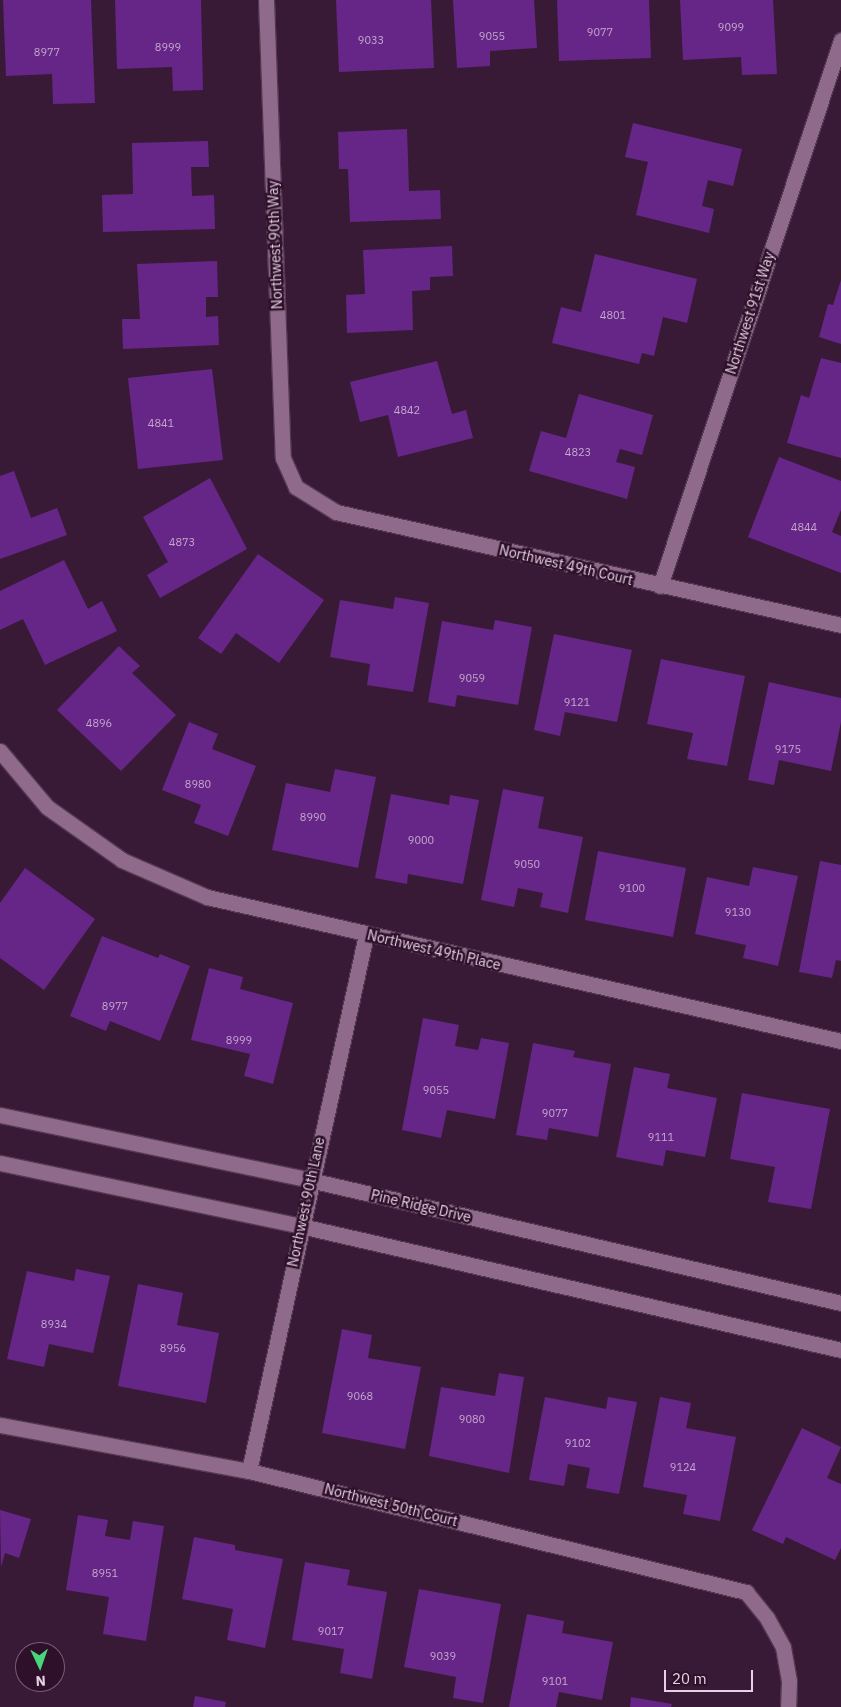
<!DOCTYPE html>
<html>
<head>
<meta charset="utf-8">
<style>
	body { margin:0 }
	#map { position:relative; width:841px; height:1707px; overflow:hidden; background:#391a36; font-family:"IBM Plex Sans",sans-serif }
	div>[style] { position:absolute }
	.building>* { inset:0; background:#652687 }
	.roads { filter:drop-shadow(1px 0 #533950) drop-shadow(-1px 0 #533950) drop-shadow(0 1px #533950) drop-shadow(0 -1px #533950) }
	.minor>* { height:15px; margin:-7.5px; padding:0 7.5px; transform-origin:7.5px; border-radius:7.5px; background:#8f6a8a }
	span { translate:-50% -50%; white-space:nowrap; text-align:center; line-height:1.15; -webkit-text-stroke:5px #2e102b; paint-order:stroke }
	.number-label { font-size:11px; color:#c6a7cc }
	.number-label span { -webkit-text-stroke-width:0 }
	.street-label { font-size:14px; color:#e7d2e3 }
	.north { position:absolute; left:15px; top:1642px; width:50px; height:50px; box-sizing:border-box; background:#2e102b; border:1px solid #785e75; border-radius:50%; rotate:177deg; font-size:14px; font-weight:700; line-height:20px; text-align:center; color:#e7d2e3 }
	.north::after { content:''; display:block; margin:auto; width:18px; height:22px; background:#47d779; clip-path:polygon(50% 0,100% 100%,50% 72%,0 100%) }
	.scale { position:absolute; left:664px; top:1670px; width:89px; height:22px; box-sizing:border-box; border:2px solid #e7d2e3; border-top:0; padding-left:6px; font-size:15px; line-height:18px; white-space:nowrap; color:#e7d2e3; -webkit-text-stroke:4px #2e102b; paint-order:stroke }
</style>
</head>
<body>
<div id="map">
	<div class="building">
		<div style="clip-path:polygon(3px 0,91px 0,95px 103px,53px 104px,52px 74px,6px 76px)"></div>
		<div style="clip-path:polygon(115px 0,201px 0,203px 90px,173px 91px,172px 67px,117px 69px)"></div>
		<div style="clip-path:polygon(336px 0,431px 0,434px 68px,339px 72px)"></div>
		<div style="clip-path:polygon(453px 0,534px 0,537px 48px,490px 51px,490px 66px,457px 68px)"></div>
		<div style="clip-path:polygon(557px 0,649px 0,651px 58px,559px 61px)"></div>
		<div style="clip-path:polygon(680px 0,773px 0,777px 74px,742px 75px,741px 57px,683px 60px)"></div>
		<div style="clip-path:polygon(633px 123px,742px 149px,733px 186px,708px 180px,702px 206px,714px 209px,709px 233px,636px 215px,648px 162px,625px 157px)"></div>
		<div style="clip-path:polygon(407px 129px,409px 191px,440px 190px,441px 219px,350px 222px,348px 169px,339px 169px,338px 132px)"></div>
		<div style="clip-path:polygon(208px 141px,209px 167px,191px 167px,192px 196px,214px 195px,215px 229px,103px 232px,102px 195px,133px 194px,132px 143px)"></div>
		<div style="clip-path:polygon(452px 246px,453px 276px,430px 277px,430px 290px,412px 291px,413px 330px,347px 333px,346px 295px,365px 294px,363px 250px)"></div>
		<div style="clip-path:polygon(595px 254px,697px 279px,687px 323px,663px 317px,654px 356px,642px 353px,639px 364px,552px 343px,561px 307px,581px 312px)"></div>
		<div style="clip-path:polygon(217px 261px,218px 297px,206px 297px,206px 317px,218px 316px,219px 345px,123px 349px,122px 319px,140px 319px,137px 264px)"></div>
		<div style="clip-path:polygon(841px 280px,841px 344px,819px 337px,828px 304px,833px 305px)"></div>
		<div style="clip-path:polygon(821px 358px,841px 363px,841px 458px,787px 443px,801px 395px,809px 398px)"></div>
		<div style="clip-path:polygon(437px 361px,452px 414px,466px 410px,473px 438px,398px 457px,388px 415px,360px 422px,350px 382px)"></div>
		<div style="clip-path:polygon(212px 369px,223px 460px,138px 469px,128px 378px)"></div>
		<div style="clip-path:polygon(579px 394px,653px 415px,642px 455px,620px 449px,616px 462px,635px 467px,627px 499px,529px 471px,541px 431px,566px 438px)"></div>
		<div style="clip-path:polygon(779px 457px,841px 481px,841px 510px,832px 532px,841px 536px,841px 573px,748px 537px)"></div>
		<div style="clip-path:polygon(14px 471px,31px 518px,57px 508px,67px 535px,0 559px,0 476px)"></div>
		<div style="clip-path:polygon(210px 478px,247px 549px,160px 598px,147px 575px,168px 562px,143px 517px)"></div>
		<div style="clip-path:polygon(258px 554px,324px 600px,279px 663px,236px 633px,221px 654px,198px 638px)"></div>
		<div style="clip-path:polygon(64px 560px,88px 609px,102px 601px,117px 631px,45px 665px,23px 619px,0 630px,0 591px)"></div>
		<div style="clip-path:polygon(395px 597px,429px 603px,413px 692px,367px 685px,370px 664px,330px 657px,340px 600px,393px 609px)"></div>
		<div style="clip-path:polygon(495px 620px,532px 627px,518px 705px,457px 695px,455px 707px,428px 702px,442px 621px,493px 630px)"></div>
		<div style="clip-path:polygon(554px 634px,632px 650px,617px 722px,565px 712px,560px 736px,534px 730px)"></div>
		<div style="clip-path:polygon(119px 646px,140px 666px,132px 673px,176px 715px,121px 771px,57px 710px)"></div>
		<div style="clip-path:polygon(661px 659px,745px 676px,727px 766px,687px 759px,693px 733px,647px 724px)"></div>
		<div style="clip-path:polygon(769px 682px,841px 698px,841px 722px,831px 771px,779px 760px,774px 785px,748px 780px)"></div>
		<div style="clip-path:polygon(189px 722px,218px 734px,212px 749px,256px 766px,228px 836px,194px 823px,201px 805px,162px 790px)"></div>
		<div style="clip-path:polygon(335px 769px,376px 777px,358px 868px,272px 850px,286px 783px,330px 792px)"></div>
		<div style="clip-path:polygon(503px 789px,544px 797px,538px 828px,583px 837px,568px 913px,540px 907px,543px 893px,518px 888px,514px 907px,481px 900px)"></div>
		<div style="clip-path:polygon(391px 794px,449px 805px,450px 795px,479px 800px,463px 884px,408px 874px,407px 884px,375px 878px)"></div>
		<div style="clip-path:polygon(598px 851px,686px 868px,673px 937px,585px 920px)"></div>
		<div style="clip-path:polygon(820px 861px,841px 865px,841px 961px,836px 960px,832px 978px,799px 972px)"></div>
		<div style="clip-path:polygon(753px 867px,798px 876px,778px 966px,743px 958px,746px 945px,695px 934px,707px 877px,749px 886px)"></div>
		<div style="clip-path:polygon(25px 868px,95px 919px,44px 990px,0 958px,0 903px)"></div>
		<div style="clip-path:polygon(102px 936px,158px 958px,160px 954px,190px 966px,160px 1041px,110px 1021px,106px 1031px,70px 1016px)"></div>
		<div style="clip-path:polygon(209px 968px,243px 977px,240px 989px,293px 1003px,273px 1084px,244px 1076px,250px 1054px,191px 1040px)"></div>
		<div style="clip-path:polygon(423px 1018px,459px 1025px,455px 1046px,478px 1050px,481px 1038px,509px 1043px,495px 1119px,447px 1110px,441px 1138px,402px 1130px)"></div>
		<div style="clip-path:polygon(533px 1043px,575px 1051px,573px 1057px,611px 1064px,598px 1137px,549px 1128px,547px 1140px,516px 1135px)"></div>
		<div style="clip-path:polygon(634px 1067px,670px 1074px,667px 1088px,717px 1098px,705px 1157px,666px 1150px,663px 1166px,616px 1157px)"></div>
		<div style="clip-path:polygon(742px 1093px,830px 1109px,811px 1209px,768px 1202px,775px 1167px,730px 1159px)"></div>
		<div style="clip-path:polygon(76px 1269px,110px 1276px,93px 1353px,49px 1344px,44px 1367px,7px 1359px,27px 1271px,74px 1281px)"></div>
		<div style="clip-path:polygon(138px 1284px,183px 1293px,177px 1325px,219px 1333px,206px 1403px,118px 1386px)"></div>
		<div style="clip-path:polygon(342px 1329px,372px 1335px,368px 1358px,421px 1367px,405px 1449px,322px 1433px)"></div>
		<div style="clip-path:polygon(499px 1373px,524px 1377px,509px 1473px,429px 1456px,441px 1387px,495px 1396px)"></div>
		<div style="clip-path:polygon(545px 1397px,606px 1409px,608px 1397px,637px 1402px,619px 1494px,586px 1488px,590px 1468px,568px 1464px,564px 1486px,529px 1480px)"></div>
		<div style="clip-path:polygon(660px 1397px,691px 1403px,686px 1428px,736px 1437px,720px 1521px,683px 1514px,687px 1495px,643px 1487px)"></div>
		<div style="clip-path:polygon(802px 1428px,841px 1447px,827px 1478px,841px 1484px,841px 1548px,835px 1560px,786px 1537px,783px 1544px,752px 1530px)"></div>
		<div style="clip-path:polygon(0 1510px,31px 1519px,19px 1558px,5px 1553px,1px 1567px)"></div>
		<div style="clip-path:polygon(78px 1515px,108px 1520px,105px 1536px,130px 1540px,133px 1521px,164px 1526px,146px 1641px,103px 1634px,109px 1597px,66px 1590px)"></div>
		<div style="clip-path:polygon(194px 1537px,235px 1545px,235px 1550px,283px 1559px,265px 1648px,227px 1640px,233px 1609px,182px 1599px)"></div>
		<div style="clip-path:polygon(305px 1562px,350px 1570px,347px 1585px,387px 1592px,372px 1679px,340px 1673px,344px 1649px,292px 1640px)"></div>
		<div style="clip-path:polygon(419px 1589px,501px 1604px,483px 1703px,453px 1698px,456px 1677px,404px 1667px)"></div>
		<div style="clip-path:polygon(527px 1614px,564px 1621px,562px 1633px,613px 1642px,602px 1700px,559px 1692px,556px 1707px,509px 1707px)"></div>
		<div style="clip-path:polygon(195px 1696px,226px 1702px,225px 1707px,193px 1707px)"></div>
		<div style="clip-path:polygon(631px 1697px,672px 1704px,671px 1707px,630px 1707px)"></div>
	</div>
	<div class="roads">
		<div class="minor">
			<div style="left:266px;top:0;width:458px;rotate:87.9deg"></div>
			<div style="left:283px;top:458px;width:32px;rotate:66deg"></div>
			<div style="left:296px;top:487px;width:47px;rotate:32deg"></div>
			<div style="left:336px;top:512px;width:517px;rotate:12.61deg"></div>
			<div style="left:660px;top:586px;width:575px;rotate:-71.66deg"></div>
			<div style="left:0;top:751px;width:73px;rotate:50deg"></div>
			<div style="left:47px;top:807px;width:92px;rotate:35.2deg"></div>
			<div style="left:122px;top:860px;width:93px;rotate:23.5deg"></div>
			<div style="left:207px;top:897px;width:650px;rotate:12.8deg"></div>
			<div style="left:0;top:1115px;width:317px;rotate:11.8deg"></div>
			<div style="left:310px;top:1180px;width:545px;rotate:13.04deg"></div>
			<div style="left:0;top:1163px;width:308px;rotate:11.8deg"></div>
			<div style="left:301px;top:1226px;width:554px;rotate:12.93deg"></div>
			<div style="left:0;top:1425px;width:253px;rotate:10.5deg"></div>
			<div style="left:249px;top:1471px;width:512px;rotate:13.68deg"></div>
			<div style="left:746px;top:1592px;width:33px;rotate:51deg"></div>
			<div style="left:767px;top:1618px;width:33px;rotate:61deg"></div>
			<div style="left:783px;top:1647px;width:35px;rotate:80deg"></div>
			<div style="left:789px;top:1681px;width:26px;rotate:92deg"></div>
			<div style="left:249px;top:1471px;width:549px;rotate:-77.69deg"></div>
		</div>
	</div>
	<div class="number-label">
		<span style="left:731px;top:27px">9099</span>
		<span style="left:600px;top:32px">9077</span>
		<span style="left:492px;top:36px">9055</span>
		<span style="left:371px;top:40px">9033</span>
		<span style="left:168px;top:47px">8999</span>
		<span style="left:47px;top:52px">8977</span>
		<span style="left:613px;top:315px">4801</span>
		<span style="left:407px;top:410px">4842</span>
		<span style="left:161px;top:423px">4841</span>
		<span style="left:578px;top:452px">4823</span>
		<span style="left:804px;top:527px">4844</span>
		<span style="left:182px;top:542px">4873</span>
		<span style="left:472px;top:678px">9059</span>
		<span style="left:577px;top:702px">9121</span>
		<span style="left:99px;top:723px">4896</span>
		<span style="left:788px;top:749px">9175</span>
		<span style="left:198px;top:784px">8980</span>
		<span style="left:313px;top:817px">8990</span>
		<span style="left:421px;top:840px">9000</span>
		<span style="left:527px;top:864px">9050</span>
		<span style="left:632px;top:888px">9100</span>
		<span style="left:738px;top:912px">9130</span>
		<span style="left:115px;top:1006px">8977</span>
		<span style="left:239px;top:1040px">8999</span>
		<span style="left:436px;top:1090px">9055</span>
		<span style="left:555px;top:1113px">9077</span>
		<span style="left:661px;top:1137px">9111</span>
		<span style="left:54px;top:1324px">8934</span>
		<span style="left:173px;top:1348px">8956</span>
		<span style="left:360px;top:1396px">9068</span>
		<span style="left:472px;top:1419px">9080</span>
		<span style="left:578px;top:1443px">9102</span>
		<span style="left:683px;top:1467px">9124</span>
		<span style="left:105px;top:1573px">8951</span>
		<span style="left:331px;top:1631px">9017</span>
		<span style="left:443px;top:1656px">9039</span>
		<span style="left:555px;top:1681px">9101</span>
	</div>
	<div class="street-label">
		<span style="left:275px;top:245px;rotate:-92deg">Northwest 90th Way</span>
		<span style="left:750px;top:313px;rotate:-72deg">Northwest 91st Way</span>
		<span style="left:566px;top:565px;rotate:13deg">Northwest 49th Court</span>
		<span style="left:434px;top:950px;rotate:13deg">Northwest 49th Place</span>
		<span style="left:306px;top:1202px;rotate:-78deg">Northwest 90th Lane</span>
		<span style="left:421px;top:1206px;rotate:13deg">Pine Ridge Drive</span>
		<span style="left:391px;top:1505px;rotate:14deg">Northwest 50th Court</span>
	</div>
	<div class="north">N</div>
	<div class="scale">20 m</div>
</div>
</body>
</html>
